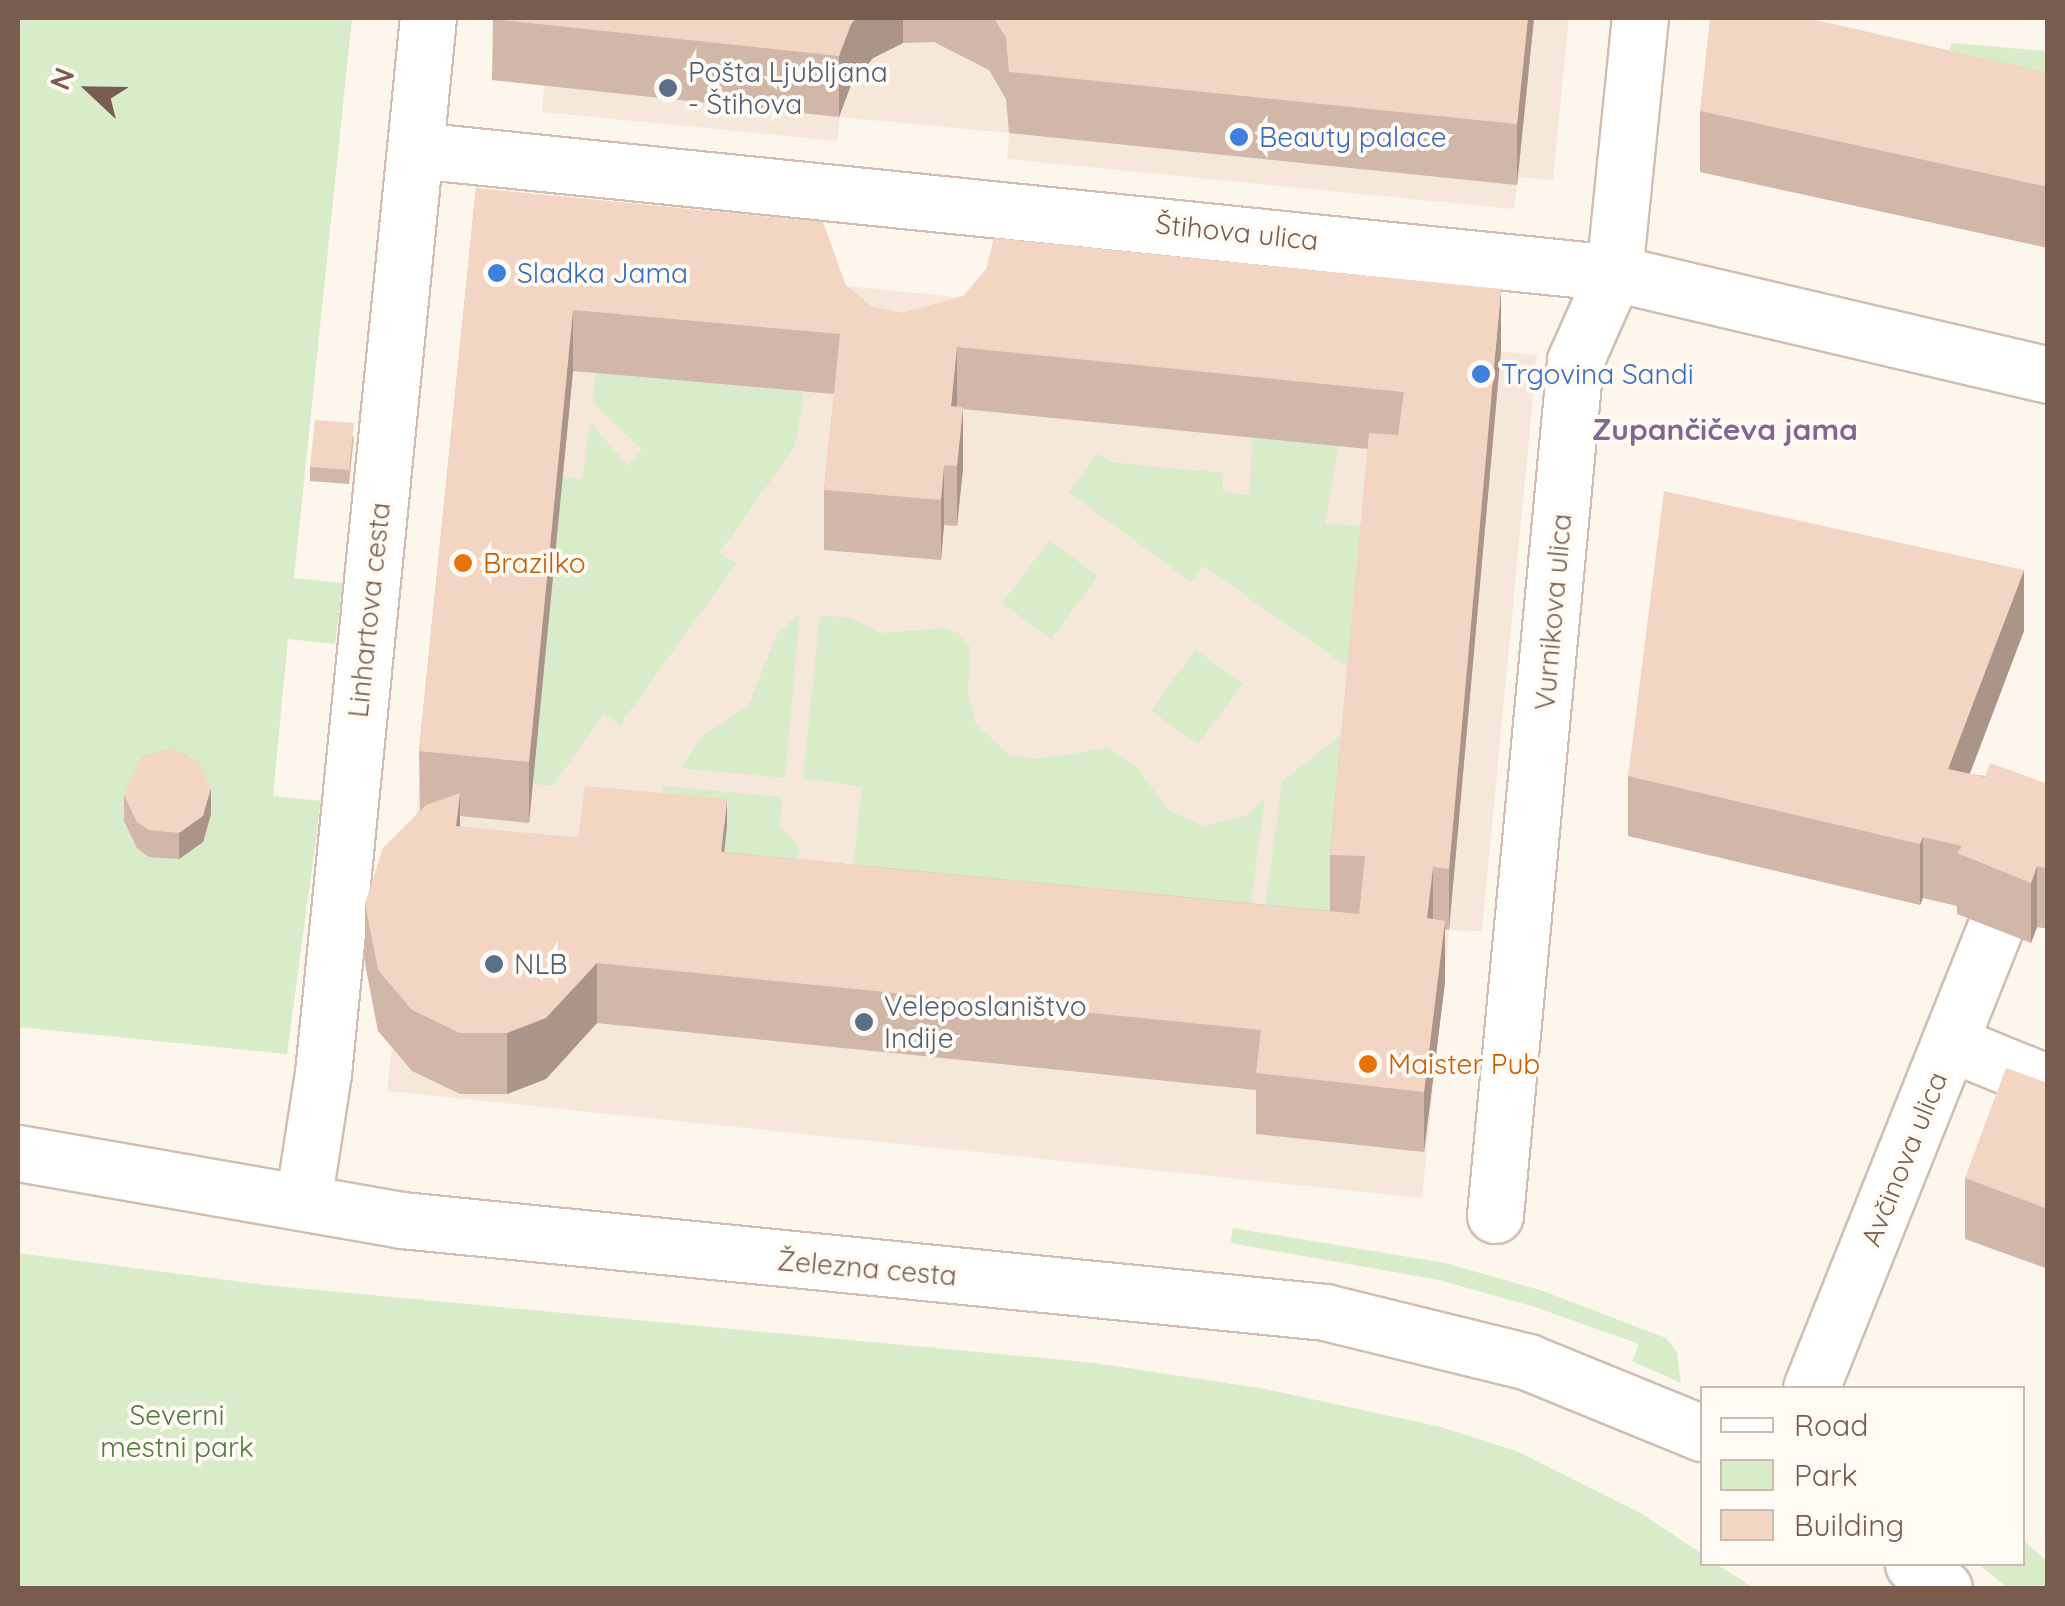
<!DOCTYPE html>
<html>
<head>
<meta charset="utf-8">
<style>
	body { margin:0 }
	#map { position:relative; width:2065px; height:1606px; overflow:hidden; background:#fdf6ec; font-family:Quicksand,sans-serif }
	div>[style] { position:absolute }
	.residential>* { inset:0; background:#f5e8da }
	.green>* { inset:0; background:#d8ecc9 }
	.roads { filter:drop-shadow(2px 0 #d1beb0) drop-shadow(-2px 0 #d1beb0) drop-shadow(0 2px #d1beb0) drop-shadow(0 -2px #d1beb0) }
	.minor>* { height:55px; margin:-27.5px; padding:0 27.5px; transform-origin:27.5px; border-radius:27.5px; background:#fff }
	.wall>* { inset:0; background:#d1b7a8 }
	.shaded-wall>* { inset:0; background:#aa9588 }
	.building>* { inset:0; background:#f3d5c3 }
	.dots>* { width:28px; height:28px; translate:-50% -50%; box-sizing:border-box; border:5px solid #fffaf3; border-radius:50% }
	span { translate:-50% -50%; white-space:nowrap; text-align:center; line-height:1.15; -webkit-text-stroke:8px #fffaf3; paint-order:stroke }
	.service-label { font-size:28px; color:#4e5e75 }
	.left { translate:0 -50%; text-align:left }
	.shop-label { font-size:28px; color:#366cbe }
	.street-label { font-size:28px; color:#7a5c4d }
	.food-label { font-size:28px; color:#c56008 }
	.park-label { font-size:28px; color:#537a41 }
	.neighbourhood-label { font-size:30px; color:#846695; font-weight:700 }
	.frame { position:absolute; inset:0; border:20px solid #7a5c4d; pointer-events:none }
	.legend { position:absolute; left:1700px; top:1386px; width:325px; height:180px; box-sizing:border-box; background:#fffaf3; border:2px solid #cabbb1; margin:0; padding:12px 18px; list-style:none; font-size:30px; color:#7a5c4d }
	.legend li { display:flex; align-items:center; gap:20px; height:50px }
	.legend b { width:50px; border:2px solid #cabbb1 }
	.north { position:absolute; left:40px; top:40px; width:100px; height:100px; -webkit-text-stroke:8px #fffaf3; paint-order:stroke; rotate:292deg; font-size:28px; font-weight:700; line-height:40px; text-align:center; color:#7a5c4d }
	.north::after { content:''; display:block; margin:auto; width:35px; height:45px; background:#7a5c4d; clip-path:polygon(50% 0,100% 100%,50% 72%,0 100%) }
</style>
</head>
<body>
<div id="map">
	<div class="residential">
		<div style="clip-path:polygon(498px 18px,1569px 18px,1553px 180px,1518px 177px,1514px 209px,1007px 159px,1009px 133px,840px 117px,837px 141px,542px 112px,544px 86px,492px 80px)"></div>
		<div style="clip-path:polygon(476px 249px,1537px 355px,1482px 931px,1449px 930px,1422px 1198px,387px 1091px)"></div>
	</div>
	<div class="green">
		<div style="clip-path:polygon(18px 18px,352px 18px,294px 578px,342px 583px,342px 589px,335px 644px,288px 639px,273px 796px,321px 801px,287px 1054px,18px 1027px)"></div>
		<div style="clip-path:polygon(1952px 43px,2047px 51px,2047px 75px,1949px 50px)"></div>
		<div style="clip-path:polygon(596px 373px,804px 392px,795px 446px,720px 552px,736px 564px,620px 725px,603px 714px,553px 786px,533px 784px,562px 477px,582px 479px,590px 422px,628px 466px,642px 450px,593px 403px)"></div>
		<div style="clip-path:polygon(1252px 437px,1338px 446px,1325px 524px,1367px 526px,1352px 670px,1203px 566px,1191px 582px,1068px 492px,1098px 453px,1109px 462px,1223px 473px,1223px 492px,1250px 495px)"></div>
		<div style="clip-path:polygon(1049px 540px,1098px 576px,1051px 639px,1002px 603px)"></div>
		<div style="clip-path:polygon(800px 614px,785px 778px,681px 768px,699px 739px,749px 704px,777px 633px)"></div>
		<div style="clip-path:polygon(820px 615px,851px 618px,883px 633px,945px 628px,960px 634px,970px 647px,968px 693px,975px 723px,1010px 755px,1037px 759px,1107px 748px,1135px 765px,1169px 811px,1205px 826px,1247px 815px,1265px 797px,1243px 961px,847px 925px,862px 787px,803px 778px)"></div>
		<div style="clip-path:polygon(1195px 649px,1243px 684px,1198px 744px,1151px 711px)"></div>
		<div style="clip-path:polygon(1347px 730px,1330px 916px,1258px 962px,1282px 781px)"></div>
		<div style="clip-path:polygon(663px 786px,782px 797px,780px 826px,799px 846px,792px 920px,659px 819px)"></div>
		<div style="clip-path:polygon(1233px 1228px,1445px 1263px,1540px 1290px,1666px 1338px,1677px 1352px,1681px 1383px,1632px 1361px,1639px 1344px,1535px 1307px,1439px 1280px,1230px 1243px)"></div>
		<div style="clip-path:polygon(18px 1253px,265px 1285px,1095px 1363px,1265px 1389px,1441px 1427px,1519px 1452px,1639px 1512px,1702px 1554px,1702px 1564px,1716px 1564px,1754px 1588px,18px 1588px)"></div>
		<div style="clip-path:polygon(2023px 1540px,2047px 1561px,2047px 1588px,2008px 1588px,1978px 1564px,2022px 1564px)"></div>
	</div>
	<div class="roads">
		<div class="minor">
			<div style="left:416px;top:150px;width:1204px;rotate:5.86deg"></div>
			<div style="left:1614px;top:273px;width:446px;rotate:13.2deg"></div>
			<div style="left:1950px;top:1043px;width:106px;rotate:22.2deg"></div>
			<div style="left:18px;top:1153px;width:390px;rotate:9.9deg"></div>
			<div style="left:402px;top:1220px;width:928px;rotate:5.69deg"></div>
			<div style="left:1325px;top:1312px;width:209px;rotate:13.8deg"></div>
			<div style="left:1528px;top:1362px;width:188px;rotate:22.2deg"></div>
			<div style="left:303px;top:1202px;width:131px;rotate:-81.2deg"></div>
			<div style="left:323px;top:1073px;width:1060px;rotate:-84.32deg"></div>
			<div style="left:1495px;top:1215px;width:858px;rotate:-84.65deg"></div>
			<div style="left:1575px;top:361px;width:96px;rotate:-66.1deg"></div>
			<div style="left:1614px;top:273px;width:256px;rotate:-84.2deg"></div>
			<div style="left:1811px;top:1388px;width:495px;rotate:-68.2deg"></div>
			<div style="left:1913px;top:1564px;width:39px;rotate:38deg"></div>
		</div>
	</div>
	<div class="wall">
		<div style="clip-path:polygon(493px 18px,1534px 18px,1517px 185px,1009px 133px,1006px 99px,989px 70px,934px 42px,903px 43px,873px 58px,851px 85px,839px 117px,492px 80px)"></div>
		<div style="clip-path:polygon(2048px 73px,2048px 248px,1700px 172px,1700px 111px)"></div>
		<div style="clip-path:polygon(evenodd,476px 188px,846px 286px,872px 307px,902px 313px,1501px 350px,1449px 930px,1445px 929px,1445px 982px,1424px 1152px,1256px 1134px,1256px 1090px,597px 1023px,546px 1079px,507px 1094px,460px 1094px,412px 1071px,378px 1031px,365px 964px,365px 903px,420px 812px,419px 751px,476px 188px,573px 371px,834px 394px,824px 490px,824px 550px,941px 560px,944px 525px,957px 526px,963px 468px,963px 409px,1368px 449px,1330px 855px,1330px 911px,724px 852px,727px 825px,578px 838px,460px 827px,460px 816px,529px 823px,573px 371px)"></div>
		<div style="clip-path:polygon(354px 436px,349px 484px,310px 481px,310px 467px)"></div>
		<div style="clip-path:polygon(2024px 631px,1970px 774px,2048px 784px,2048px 929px,2037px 927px,2031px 943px,1957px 914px,1957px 906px,1923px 898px,1920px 905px,1628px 836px,1628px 776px)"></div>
		<div style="clip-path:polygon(124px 795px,211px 814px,203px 842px,179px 859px,149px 857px,137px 848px,124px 821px)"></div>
		<div style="clip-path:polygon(2048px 1083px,2048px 1269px,1965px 1239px,1965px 1178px)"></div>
	</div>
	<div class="shaded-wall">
		<div style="clip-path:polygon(856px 18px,903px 18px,903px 43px,873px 58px,851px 85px,839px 117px,839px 56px,851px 24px)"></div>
		<div style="clip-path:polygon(1528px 18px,1534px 18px,1517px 185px,1517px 124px)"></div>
		<div style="clip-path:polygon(1501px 289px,1501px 350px,1449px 930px,1449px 869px)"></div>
		<div style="clip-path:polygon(573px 310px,573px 371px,529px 823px,529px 762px)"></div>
		<div style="clip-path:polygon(957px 347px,957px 408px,951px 467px,951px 406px)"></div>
		<div style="clip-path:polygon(963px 407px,963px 468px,957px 526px,957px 466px)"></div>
		<div style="clip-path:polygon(944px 465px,944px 525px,941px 560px,941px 500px)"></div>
		<div style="clip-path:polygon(2024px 570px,2024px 631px,1948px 830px,1948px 769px)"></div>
		<div style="clip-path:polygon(211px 788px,211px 814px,203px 842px,179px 859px,179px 833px)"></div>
		<div style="clip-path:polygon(460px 793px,460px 854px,456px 826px)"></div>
		<div style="clip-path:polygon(727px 799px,727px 825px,718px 912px,718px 886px)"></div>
		<div style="clip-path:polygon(1923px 837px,1923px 898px,1920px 905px,1920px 844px)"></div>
		<div style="clip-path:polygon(2037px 866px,2037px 927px,2031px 943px,2031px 883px)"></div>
		<div style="clip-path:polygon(1433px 867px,1433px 928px,1427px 918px)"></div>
		<div style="clip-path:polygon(1445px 921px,1445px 982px,1424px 1152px,1424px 1092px)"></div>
		<div style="clip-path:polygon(597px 963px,597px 1023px,546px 1079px,507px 1094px,507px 1033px)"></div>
	</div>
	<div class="building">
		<div style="clip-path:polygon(493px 18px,856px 18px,851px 24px,839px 56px,492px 19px)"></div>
		<div style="clip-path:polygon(994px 18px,1528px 18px,1517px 124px,1009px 72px,1006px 38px)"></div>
		<div style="clip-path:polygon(1710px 18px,1807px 18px,2048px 73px,2048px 187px,1700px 111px)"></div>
		<div style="clip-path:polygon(476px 188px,823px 222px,846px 286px,872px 307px,902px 313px,963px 296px,986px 269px,994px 238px,1501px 289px,1449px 869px,1433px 867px,1427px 918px,1445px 921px,1424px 1092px,1256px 1073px,1261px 1030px,597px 963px,546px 1018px,507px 1033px,460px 1033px,412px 1010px,378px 970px,365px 903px,383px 848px,426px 805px,460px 793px,456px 826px,1359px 914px,1365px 856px,1330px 855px,1369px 433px,1398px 435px,1404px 392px,957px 347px,951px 406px,963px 407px,957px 466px,944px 465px,941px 500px,824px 490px,840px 334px,573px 310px,529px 762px,419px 751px)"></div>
		<div style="clip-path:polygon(315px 420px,354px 423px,349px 470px,310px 467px)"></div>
		<div style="clip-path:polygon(1664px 491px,2024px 570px,1948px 769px,1985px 777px,1990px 763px,2048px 784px,2048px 869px,2037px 866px,2031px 883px,1957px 853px,1962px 846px,1923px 837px,1920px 844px,1628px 776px)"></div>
		<div style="clip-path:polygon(172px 748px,198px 761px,211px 788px,203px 816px,179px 833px,149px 830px,137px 822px,124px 795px,143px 756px)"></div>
		<div style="clip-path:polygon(585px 786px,727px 799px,721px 852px,578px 838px)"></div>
		<div style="clip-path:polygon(2006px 1068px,2048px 1083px,2048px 1209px,1965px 1178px)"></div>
	</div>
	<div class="dots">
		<div style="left:668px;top:88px;background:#5c6f8a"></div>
		<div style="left:1239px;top:137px;background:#3f7fe0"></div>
		<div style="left:497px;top:273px;background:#3f7fe0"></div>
		<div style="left:1481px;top:374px;background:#3f7fe0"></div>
		<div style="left:463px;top:563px;background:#e8710a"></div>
		<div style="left:494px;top:964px;background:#5c6f8a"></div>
		<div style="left:864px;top:1022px;background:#5c6f8a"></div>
		<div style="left:1368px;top:1064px;background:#e8710a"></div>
	</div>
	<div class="service-label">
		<span class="left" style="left:688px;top:88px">Pošta Ljubljana<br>- Štihova</span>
		<span class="left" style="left:514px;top:964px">NLB</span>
		<span class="left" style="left:884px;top:1022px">Veleposlaništvo<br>Indije</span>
	</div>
	<div class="shop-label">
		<span class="left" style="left:1259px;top:137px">Beauty palace</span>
		<span class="left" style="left:517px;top:273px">Sladka Jama</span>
		<span class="left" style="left:1501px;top:374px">Trgovina Sandi</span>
	</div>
	<div class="street-label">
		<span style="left:1237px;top:232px;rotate:6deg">Štihova ulica</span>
		<span style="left:369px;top:610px;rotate:-84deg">Linhartova cesta</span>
		<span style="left:1553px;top:612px;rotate:-85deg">Vurnikova ulica</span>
		<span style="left:1904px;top:1159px;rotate:-68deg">Avčinova ulica</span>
		<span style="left:867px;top:1268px;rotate:5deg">Železna cesta</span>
	</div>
	<div class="food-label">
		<span class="left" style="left:483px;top:563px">Brazilko</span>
		<span class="left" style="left:1388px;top:1064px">Maister Pub</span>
	</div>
	<div class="park-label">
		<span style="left:177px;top:1431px">Severni<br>mestni park</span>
	</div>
	<div class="neighbourhood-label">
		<span style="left:1725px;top:429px">Zupančičeva jama</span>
	</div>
	<div class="frame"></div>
	<ul class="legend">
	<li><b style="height:12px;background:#fff"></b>Road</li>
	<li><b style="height:28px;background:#d8ecc9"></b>Park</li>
	<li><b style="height:28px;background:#f3d5c3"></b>Building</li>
	</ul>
	<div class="north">N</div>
</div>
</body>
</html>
